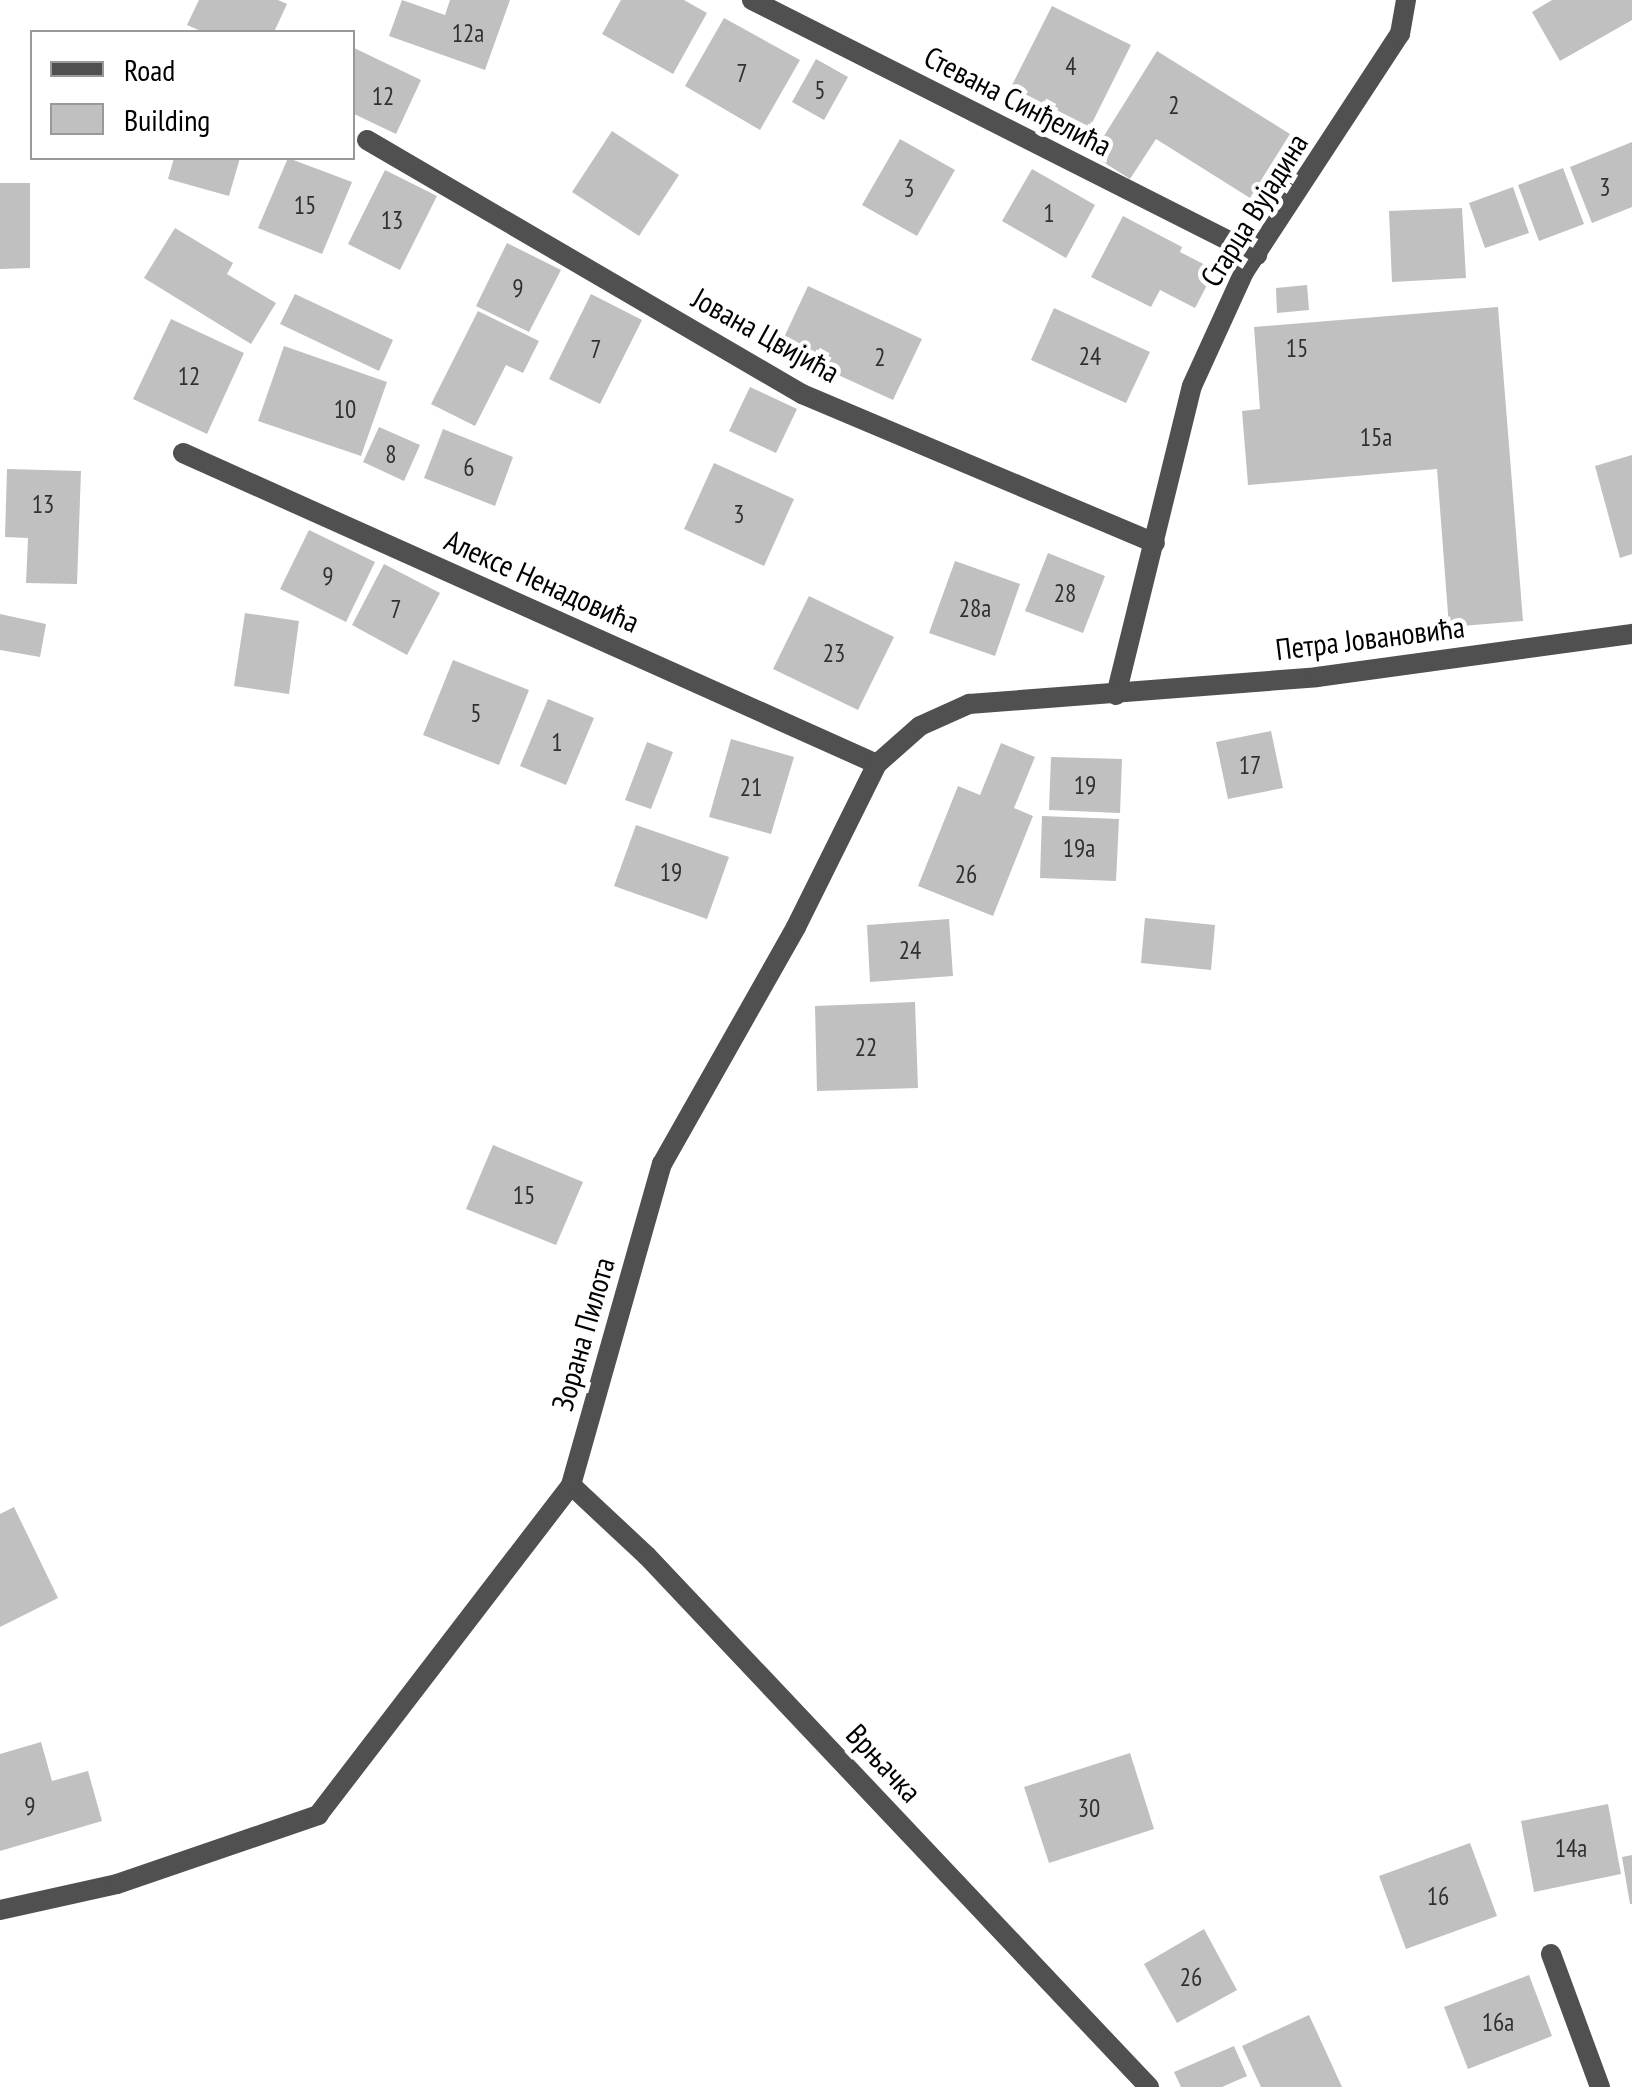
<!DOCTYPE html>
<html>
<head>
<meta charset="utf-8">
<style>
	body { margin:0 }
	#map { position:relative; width:1632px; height:2087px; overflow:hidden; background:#fff; font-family:"PT Sans Narrow",sans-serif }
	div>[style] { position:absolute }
	.building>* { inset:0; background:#c0c0c0 }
	.lane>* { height:20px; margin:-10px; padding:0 10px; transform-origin:10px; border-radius:10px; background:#505050 }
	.street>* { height:20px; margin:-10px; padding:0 10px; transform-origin:10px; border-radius:10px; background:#505050 }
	span { translate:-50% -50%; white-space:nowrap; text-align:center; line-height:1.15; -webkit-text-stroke:9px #fff; paint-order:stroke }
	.number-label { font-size:25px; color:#303030 }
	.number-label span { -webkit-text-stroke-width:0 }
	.street-label { font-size:30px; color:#000 }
	.legend { position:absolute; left:30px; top:30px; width:325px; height:130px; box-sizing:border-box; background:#fff; border:2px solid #999; margin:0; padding:12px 18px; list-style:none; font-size:30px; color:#000 }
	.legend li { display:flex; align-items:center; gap:20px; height:50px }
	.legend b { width:50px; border:2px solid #999 }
</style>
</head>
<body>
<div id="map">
	<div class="building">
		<div style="clip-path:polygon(199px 0,278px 0,287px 4px,274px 32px,203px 32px,187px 25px)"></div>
		<div style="clip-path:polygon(402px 0,445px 15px,450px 0,510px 0,485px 70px,389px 36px)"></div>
		<div style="clip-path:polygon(621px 0,684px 0,707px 13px,673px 74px,602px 34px)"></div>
		<div style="clip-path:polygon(1552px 0,1632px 0,1632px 20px,1560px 61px,1532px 12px)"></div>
		<div style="clip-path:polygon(1052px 6px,1131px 45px,1090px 127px,1011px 87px)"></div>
		<div style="clip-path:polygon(724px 18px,800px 60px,760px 130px,685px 86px)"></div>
		<div style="clip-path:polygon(352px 47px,421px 80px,396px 134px,352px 113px)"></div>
		<div style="clip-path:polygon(1157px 51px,1290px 134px,1250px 198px,1156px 139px,1130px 179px,1092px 155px)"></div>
		<div style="clip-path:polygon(816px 59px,848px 77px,824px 120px,792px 102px)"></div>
		<div style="clip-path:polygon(612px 131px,679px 175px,639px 236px,572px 192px)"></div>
		<div style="clip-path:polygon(900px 139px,955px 170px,917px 236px,862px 205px)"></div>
		<div style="clip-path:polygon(1632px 142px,1632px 207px,1592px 223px,1570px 167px)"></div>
		<div style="clip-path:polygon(174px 158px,240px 158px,229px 196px,168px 179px)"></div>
		<div style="clip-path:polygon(288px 158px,352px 182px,322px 254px,258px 228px)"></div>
		<div style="clip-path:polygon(1563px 168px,1584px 224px,1539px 241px,1518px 185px)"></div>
		<div style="clip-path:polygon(1032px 169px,1095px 205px,1066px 258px,1002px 221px)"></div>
		<div style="clip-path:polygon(385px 170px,437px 196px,400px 270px,348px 244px)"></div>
		<div style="clip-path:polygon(0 183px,30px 183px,30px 268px,0 269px)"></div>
		<div style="clip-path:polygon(1513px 187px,1529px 233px,1485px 248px,1469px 203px)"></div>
		<div style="clip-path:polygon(1462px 208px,1466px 278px,1392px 282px,1389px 211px)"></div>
		<div style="clip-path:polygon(1123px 216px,1182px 247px,1180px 252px,1215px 270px,1195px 308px,1160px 290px,1151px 307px,1091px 277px)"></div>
		<div style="clip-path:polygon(175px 228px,233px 263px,227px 274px,276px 303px,251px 344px,144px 278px)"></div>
		<div style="clip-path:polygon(507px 243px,561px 270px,529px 332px,476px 306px)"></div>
		<div style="clip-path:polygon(1307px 285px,1309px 310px,1277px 313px,1276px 288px)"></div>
		<div style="clip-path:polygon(808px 286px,922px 339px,893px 400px,779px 348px)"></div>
		<div style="clip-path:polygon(295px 294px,393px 340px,379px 371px,280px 324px)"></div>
		<div style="clip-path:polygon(591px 294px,642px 320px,600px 404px,549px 379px)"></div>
		<div style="clip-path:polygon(1498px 307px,1523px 621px,1449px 627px,1437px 469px,1248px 485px,1242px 411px,1260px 409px,1254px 327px)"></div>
		<div style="clip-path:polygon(1054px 308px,1150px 352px,1126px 403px,1031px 360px)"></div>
		<div style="clip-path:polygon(478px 311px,539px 341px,523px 373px,506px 365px,475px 426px,431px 404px)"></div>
		<div style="clip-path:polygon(171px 319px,244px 353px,207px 434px,133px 399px)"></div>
		<div style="clip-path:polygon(284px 346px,387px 382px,361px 456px,258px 421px)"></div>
		<div style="clip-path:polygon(750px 387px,797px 409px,776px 453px,729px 431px)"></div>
		<div style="clip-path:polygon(379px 427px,420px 445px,404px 481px,363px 462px)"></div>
		<div style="clip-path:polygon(443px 429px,513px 457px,495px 506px,424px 478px)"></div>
		<div style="clip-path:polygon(1632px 455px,1632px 554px,1620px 558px,1595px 466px)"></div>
		<div style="clip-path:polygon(714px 463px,794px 499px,764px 566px,684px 529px)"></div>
		<div style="clip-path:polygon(7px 469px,81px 471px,77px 584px,26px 583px,28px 538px,5px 537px)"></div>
		<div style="clip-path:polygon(309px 530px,375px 562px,346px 622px,280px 589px)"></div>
		<div style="clip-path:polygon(1048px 553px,1105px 576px,1083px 633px,1025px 611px)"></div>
		<div style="clip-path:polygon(955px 561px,1020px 584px,995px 656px,929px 633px)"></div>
		<div style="clip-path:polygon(384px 564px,440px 593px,407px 655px,352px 625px)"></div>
		<div style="clip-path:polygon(809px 596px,894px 637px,858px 710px,773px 669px)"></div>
		<div style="clip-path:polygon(245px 613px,299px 621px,289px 694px,234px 686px)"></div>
		<div style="clip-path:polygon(0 614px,46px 624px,40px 657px,0 650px)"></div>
		<div style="clip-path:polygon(453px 660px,529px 690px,499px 765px,423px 735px)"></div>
		<div style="clip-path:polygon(548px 699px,594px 718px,566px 785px,520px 766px)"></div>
		<div style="clip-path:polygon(1271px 731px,1283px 788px,1228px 799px,1216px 742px)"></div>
		<div style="clip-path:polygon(731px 739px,794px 757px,771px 834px,709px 817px)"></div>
		<div style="clip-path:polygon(647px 742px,673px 752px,651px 809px,625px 800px)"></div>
		<div style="clip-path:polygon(1001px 743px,1035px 757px,1014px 808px,1033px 816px,993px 916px,918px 886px,958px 786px,980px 795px)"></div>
		<div style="clip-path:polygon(1051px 757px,1122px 759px,1120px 813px,1049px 810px)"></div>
		<div style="clip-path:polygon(1042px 816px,1119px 819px,1116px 881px,1040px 878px)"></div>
		<div style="clip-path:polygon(636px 825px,729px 857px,707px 919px,614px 886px)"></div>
		<div style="clip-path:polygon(1145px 918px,1215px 925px,1211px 970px,1141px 963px)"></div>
		<div style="clip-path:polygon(949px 919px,953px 976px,870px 982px,867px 925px)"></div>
		<div style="clip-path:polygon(915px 1002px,918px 1088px,817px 1091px,815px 1006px)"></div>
		<div style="clip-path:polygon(493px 1145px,583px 1182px,556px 1245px,466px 1209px)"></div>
		<div style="clip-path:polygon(14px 1507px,58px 1598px,0 1627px,0 1514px)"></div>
		<div style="clip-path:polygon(41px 1742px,52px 1781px,88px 1771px,102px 1821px,0 1851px,0 1754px)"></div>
		<div style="clip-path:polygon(1130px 1753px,1154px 1829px,1049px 1863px,1024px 1787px)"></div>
		<div style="clip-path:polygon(1608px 1804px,1621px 1874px,1534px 1892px,1521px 1821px)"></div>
		<div style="clip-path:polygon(1470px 1843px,1497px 1916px,1406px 1949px,1379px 1876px)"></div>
		<div style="clip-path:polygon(1632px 1855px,1632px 1904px,1630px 1904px,1622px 1857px)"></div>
		<div style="clip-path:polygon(1204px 1929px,1237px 1990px,1177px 2023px,1144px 1964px)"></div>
		<div style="clip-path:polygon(1529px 1975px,1552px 2036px,1468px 2069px,1444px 2007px)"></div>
		<div style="clip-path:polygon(1309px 2015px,1342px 2087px,1261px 2087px,1242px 2046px)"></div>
		<div style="clip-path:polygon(1234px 2046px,1247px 2076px,1222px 2087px,1181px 2087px,1174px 2072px)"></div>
	</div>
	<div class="lane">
		<div style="left:1551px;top:1954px;width:142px;rotate:69.8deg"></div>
	</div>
	<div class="street">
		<div style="left:752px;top:0;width:566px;rotate:26.79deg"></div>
		<div style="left:367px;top:140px;width:504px;rotate:30.28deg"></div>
		<div style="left:802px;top:394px;width:383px;rotate:22.9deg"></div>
		<div style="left:183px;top:453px;width:760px;rotate:24.14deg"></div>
		<div style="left:1116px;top:695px;width:318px;rotate:-76.2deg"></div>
		<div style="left:1192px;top:386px;width:125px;rotate:-65.5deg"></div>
		<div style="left:1244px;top:272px;width:285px;rotate:-56.8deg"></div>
		<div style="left:1400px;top:34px;width:35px;rotate:-80deg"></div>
		<div style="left:571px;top:1485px;width:104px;rotate:43.1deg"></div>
		<div style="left:647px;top:1556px;width:731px;rotate:46.61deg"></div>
		<div style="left:0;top:1910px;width:120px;rotate:-12.5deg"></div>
		<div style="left:117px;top:1884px;width:213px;rotate:-18.9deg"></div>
		<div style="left:318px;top:1815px;width:416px;rotate:-52.5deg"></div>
		<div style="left:571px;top:1485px;width:334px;rotate:-74.2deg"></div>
		<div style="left:662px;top:1164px;width:272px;rotate:-60.5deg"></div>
		<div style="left:796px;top:927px;width:182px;rotate:-63.6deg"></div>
		<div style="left:877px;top:764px;width:57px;rotate:-41.5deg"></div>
		<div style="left:920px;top:726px;width:54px;rotate:-24.2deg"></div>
		<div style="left:969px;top:704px;width:349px;rotate:-4.4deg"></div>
		<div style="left:1317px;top:677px;width:318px;rotate:-7.8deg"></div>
	</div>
	<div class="number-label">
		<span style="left:468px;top:33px">12a</span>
		<span style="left:1071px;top:66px">4</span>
		<span style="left:742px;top:73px">7</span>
		<span style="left:820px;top:90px">5</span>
		<span style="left:383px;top:96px">12</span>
		<span style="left:1174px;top:105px">2</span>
		<span style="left:1605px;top:187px">3</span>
		<span style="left:909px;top:188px">3</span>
		<span style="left:305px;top:205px">15</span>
		<span style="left:1049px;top:213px">1</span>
		<span style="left:392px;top:220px">13</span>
		<span style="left:518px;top:288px">9</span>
		<span style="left:1297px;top:348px">15</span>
		<span style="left:596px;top:349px">7</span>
		<span style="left:1090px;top:356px">24</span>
		<span style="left:880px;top:357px">2</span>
		<span style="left:189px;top:376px">12</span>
		<span style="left:345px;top:409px">10</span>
		<span style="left:1376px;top:437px">15a</span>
		<span style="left:391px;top:454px">8</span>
		<span style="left:469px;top:467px">6</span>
		<span style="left:43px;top:504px">13</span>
		<span style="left:739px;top:514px">3</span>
		<span style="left:328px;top:576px">9</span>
		<span style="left:1065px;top:593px">28</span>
		<span style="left:975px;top:608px">28a</span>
		<span style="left:396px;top:609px">7</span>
		<span style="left:834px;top:653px">23</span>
		<span style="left:476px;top:713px">5</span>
		<span style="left:557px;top:742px">1</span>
		<span style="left:1250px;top:765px">17</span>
		<span style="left:1085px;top:785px">19</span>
		<span style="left:751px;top:787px">21</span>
		<span style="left:1079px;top:848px">19a</span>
		<span style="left:671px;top:872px">19</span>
		<span style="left:966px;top:874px">26</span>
		<span style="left:910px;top:950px">24</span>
		<span style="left:866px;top:1047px">22</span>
		<span style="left:524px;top:1195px">15</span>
		<span style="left:30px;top:1806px">9</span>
		<span style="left:1089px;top:1808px">30</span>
		<span style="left:1571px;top:1848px">14a</span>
		<span style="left:1438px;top:1896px">16</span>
		<span style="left:1191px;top:1977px">26</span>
		<span style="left:1498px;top:2022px">16a</span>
	</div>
	<div class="street-label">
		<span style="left:1018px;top:101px;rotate:27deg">Стевана Синђелића</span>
		<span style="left:1254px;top:210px;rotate:-58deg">Старца Вујадина</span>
		<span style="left:766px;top:335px;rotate:29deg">Јована Цвијића</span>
		<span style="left:542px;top:581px;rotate:24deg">Алексе Ненадовића</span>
		<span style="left:1370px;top:638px;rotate:-7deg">Петра Јовановића</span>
		<span style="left:583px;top:1334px;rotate:-74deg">Зорана Пилота</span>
		<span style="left:884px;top:1763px;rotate:47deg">Врњачка</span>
	</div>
	<ul class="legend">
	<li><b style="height:12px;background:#505050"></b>Road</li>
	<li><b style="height:28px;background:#c0c0c0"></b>Building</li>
	</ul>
</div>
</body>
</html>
